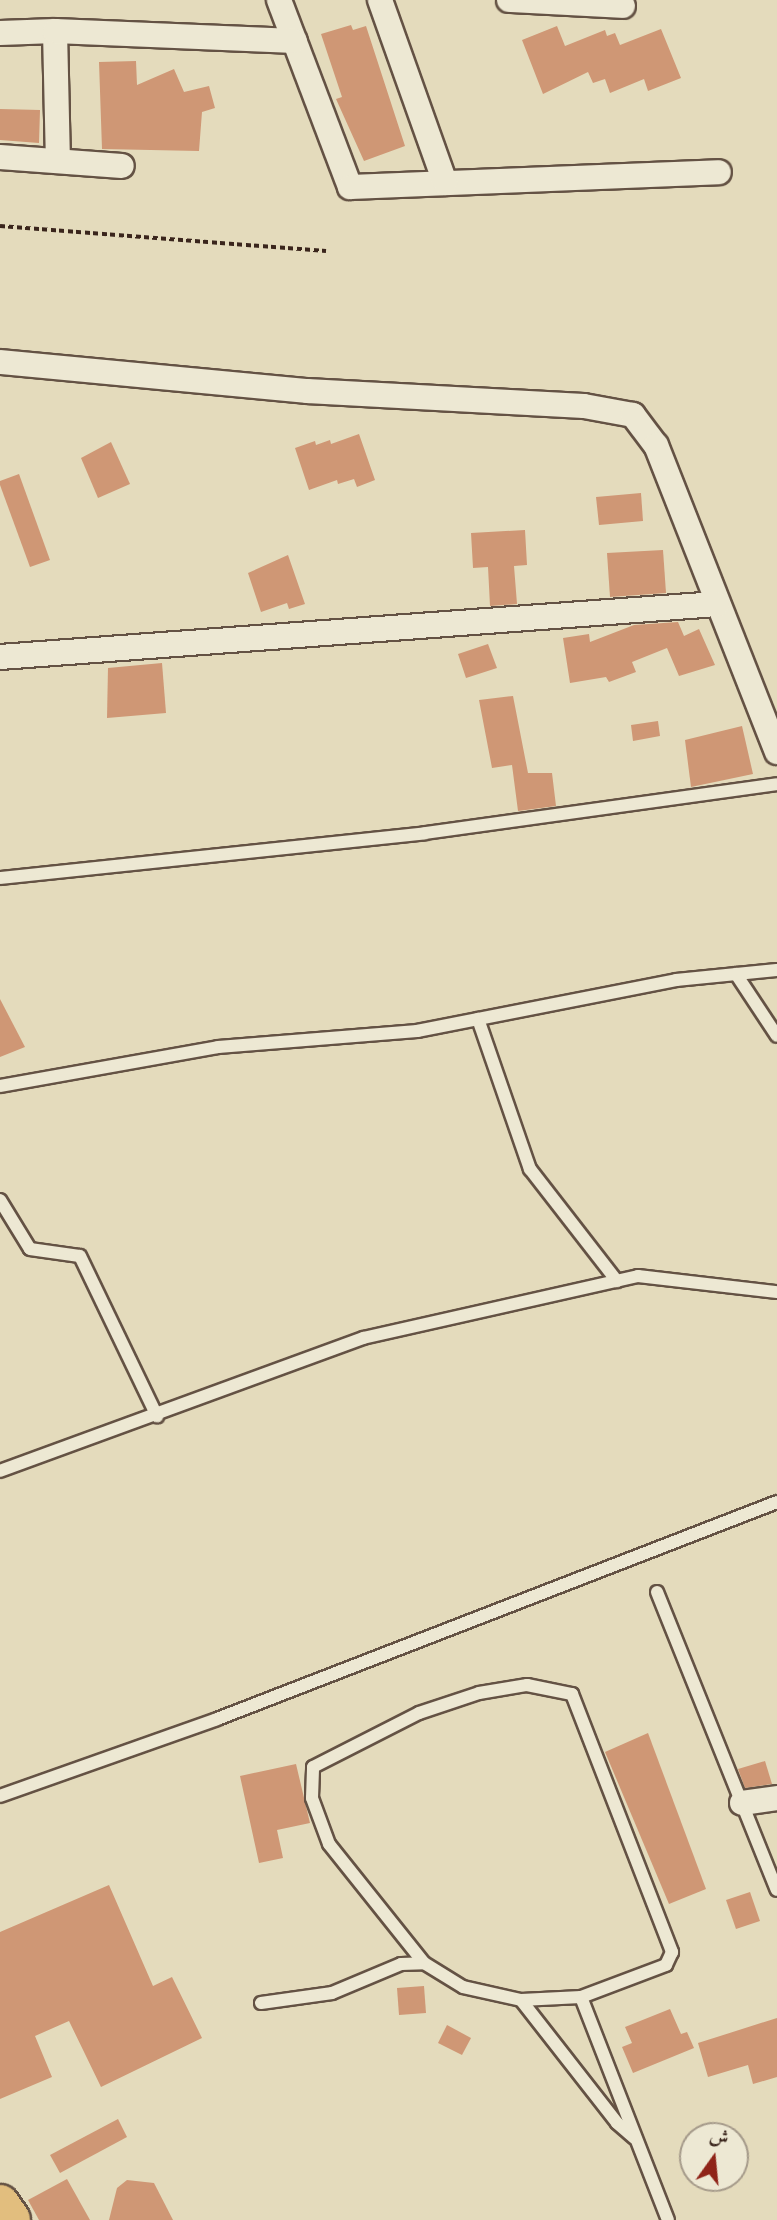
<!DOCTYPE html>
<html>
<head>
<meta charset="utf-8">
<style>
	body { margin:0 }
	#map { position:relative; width:777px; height:2220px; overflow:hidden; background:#e4dbbc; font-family:"Old Standard TT",Amiri,serif }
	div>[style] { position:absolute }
	.building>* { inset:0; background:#cf9775 }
	.path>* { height:3.5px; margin-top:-1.75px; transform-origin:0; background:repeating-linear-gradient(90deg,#3a251c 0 5px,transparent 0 8.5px) }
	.roads { filter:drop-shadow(2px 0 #645244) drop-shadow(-2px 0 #645244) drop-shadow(0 2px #645244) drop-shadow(0 -2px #645244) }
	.service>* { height:12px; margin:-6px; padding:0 6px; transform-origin:6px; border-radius:6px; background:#ede8d3 }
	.minor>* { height:24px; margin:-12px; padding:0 12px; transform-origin:12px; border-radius:12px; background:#ede8d3 }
	.primary>* { height:38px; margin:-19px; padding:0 19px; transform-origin:19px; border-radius:19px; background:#e2be7e }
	span { translate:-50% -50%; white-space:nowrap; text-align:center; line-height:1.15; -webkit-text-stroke:5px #ede8d3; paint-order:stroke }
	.north { position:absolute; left:679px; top:2122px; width:70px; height:70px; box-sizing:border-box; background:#ede8d3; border:2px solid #a59a8a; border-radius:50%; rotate:15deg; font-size:19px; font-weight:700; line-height:28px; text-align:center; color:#3a251c }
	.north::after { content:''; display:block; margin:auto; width:24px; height:32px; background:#8f2418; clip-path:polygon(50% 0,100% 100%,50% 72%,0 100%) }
</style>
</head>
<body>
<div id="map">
	<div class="building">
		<div style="clip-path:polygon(351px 25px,353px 30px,366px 26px,405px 146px,364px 161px,336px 99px,342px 97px,321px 34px)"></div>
		<div style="clip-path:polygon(557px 26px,565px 46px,605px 30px,607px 36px,615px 33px,620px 45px,661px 29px,681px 78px,648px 91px,644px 79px,610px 93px,605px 79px,593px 83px,588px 72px,543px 94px,522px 40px)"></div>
		<div style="clip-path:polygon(136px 61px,137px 85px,174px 69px,184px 92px,209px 86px,215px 108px,202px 112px,199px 151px,102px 149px,99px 62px)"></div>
		<div style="clip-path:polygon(0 109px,40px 110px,39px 143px,0 140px)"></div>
		<div style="clip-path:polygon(359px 434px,375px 480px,357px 487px,354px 479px,338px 484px,337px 480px,309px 490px,295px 448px,315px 441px,316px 445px,330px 440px,331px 444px)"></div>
		<div style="clip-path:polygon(111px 442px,130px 484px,98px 498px,81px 458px)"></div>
		<div style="clip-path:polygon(19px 474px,50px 560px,30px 567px,0 485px,0 481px)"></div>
		<div style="clip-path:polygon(641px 493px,643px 521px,599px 525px,596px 497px)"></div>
		<div style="clip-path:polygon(525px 530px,527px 565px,514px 566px,517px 604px,490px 606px,488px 567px,473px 568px,471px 533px)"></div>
		<div style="clip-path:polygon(663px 550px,666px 593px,610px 597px,607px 553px)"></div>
		<div style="clip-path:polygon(288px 555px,305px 604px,289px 609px,287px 603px,261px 612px,248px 573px)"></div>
		<div style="clip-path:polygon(678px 622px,684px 636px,699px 629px,715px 665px,679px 676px,667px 648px,632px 662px,636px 672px,609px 682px,606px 677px,570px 683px,563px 638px,589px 634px,590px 642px,634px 625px)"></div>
		<div style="clip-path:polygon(488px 644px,497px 668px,466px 678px,458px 654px)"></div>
		<div style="clip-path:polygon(162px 663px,166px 713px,107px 718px,108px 668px)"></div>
		<div style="clip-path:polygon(513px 696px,528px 773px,552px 773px,556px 806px,518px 811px,512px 765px,492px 768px,479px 700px)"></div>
		<div style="clip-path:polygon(658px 721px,660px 736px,633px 741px,631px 725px)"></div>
		<div style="clip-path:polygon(742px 726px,753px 774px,691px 787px,685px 740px)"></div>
		<div style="clip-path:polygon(0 999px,25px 1047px,0 1057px)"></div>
		<div style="clip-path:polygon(648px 1733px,706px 1889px,669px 1904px,605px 1752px)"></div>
		<div style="clip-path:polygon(765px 1761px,772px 1784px,745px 1788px,738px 1769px)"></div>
		<div style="clip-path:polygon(296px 1764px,310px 1823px,277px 1830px,283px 1858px,259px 1863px,240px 1776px)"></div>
		<div style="clip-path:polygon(109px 1885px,153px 1986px,172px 1977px,202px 2038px,101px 2087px,69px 2021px,35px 2036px,52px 2077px,0 2099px,0 1932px)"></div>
		<div style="clip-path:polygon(750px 1892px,760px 1921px,736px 1929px,726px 1900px)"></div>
		<div style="clip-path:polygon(424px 1986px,426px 2013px,399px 2015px,397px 1988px)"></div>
		<div style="clip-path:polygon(670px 2009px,681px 2034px,687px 2032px,694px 2048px,633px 2073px,622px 2047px,632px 2043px,625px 2027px)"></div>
		<div style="clip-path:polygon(777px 2018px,777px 2077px,753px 2084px,748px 2065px,708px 2077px,698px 2043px)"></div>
		<div style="clip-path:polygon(447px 2025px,471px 2038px,462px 2055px,438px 2043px)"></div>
		<div style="clip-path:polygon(118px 2119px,127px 2137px,60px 2173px,50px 2155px)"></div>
		<div style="clip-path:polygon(67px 2179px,90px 2220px,39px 2220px,28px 2200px)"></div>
		<div style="clip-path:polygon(127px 2180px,154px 2183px,173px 2220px,109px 2220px,117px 2188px)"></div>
	</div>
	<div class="path">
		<div style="left:0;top:226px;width:327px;rotate:4.4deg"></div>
	</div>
	<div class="roads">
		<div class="service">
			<div style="left:0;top:878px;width:427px;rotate:-6deg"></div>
			<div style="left:425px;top:833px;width:355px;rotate:-7.9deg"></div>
			<div style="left:736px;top:974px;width:74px;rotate:56.5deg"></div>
			<div style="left:478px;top:1019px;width:159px;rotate:70.9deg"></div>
			<div style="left:530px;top:1169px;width:142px;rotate:52.2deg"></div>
			<div style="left:0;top:1086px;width:221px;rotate:-10.1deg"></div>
			<div style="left:218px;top:1047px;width:200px;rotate:-4.6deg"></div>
			<div style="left:417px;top:1031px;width:264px;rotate:-11.1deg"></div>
			<div style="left:676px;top:980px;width:101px;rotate:-5.7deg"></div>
			<div style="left:0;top:1200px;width:57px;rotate:58.5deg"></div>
			<div style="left:30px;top:1249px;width:50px;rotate:8deg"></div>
			<div style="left:80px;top:1256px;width:178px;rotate:64.3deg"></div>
			<div style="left:0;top:1471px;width:387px;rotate:-20.1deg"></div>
			<div style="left:363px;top:1338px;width:282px;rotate:-12.7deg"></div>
			<div style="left:638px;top:1276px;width:140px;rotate:6.6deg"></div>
			<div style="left:657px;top:1592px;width:321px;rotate:68.1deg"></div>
			<div style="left:0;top:1796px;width:230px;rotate:-19.5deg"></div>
			<div style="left:217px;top:1719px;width:601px;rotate:-21.18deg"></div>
			<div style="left:581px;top:1997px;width:60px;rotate:177.1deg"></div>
			<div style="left:521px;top:2000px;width:59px;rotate:-167.4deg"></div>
			<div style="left:463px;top:1987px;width:46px;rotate:-148.4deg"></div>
			<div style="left:424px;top:1963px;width:152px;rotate:-128.6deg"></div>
			<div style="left:329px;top:1844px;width:49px;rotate:-110.3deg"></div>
			<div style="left:312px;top:1798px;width:31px;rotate:-88deg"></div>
			<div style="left:313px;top:1767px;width:119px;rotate:-27deg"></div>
			<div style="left:419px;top:1713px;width:63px;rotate:-18.4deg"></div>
			<div style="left:479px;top:1693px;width:49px;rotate:-9.5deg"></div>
			<div style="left:527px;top:1685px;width:46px;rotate:11.3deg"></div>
			<div style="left:572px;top:1694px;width:277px;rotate:68.8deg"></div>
			<div style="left:672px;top:1952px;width:14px;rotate:115deg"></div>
			<div style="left:666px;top:1965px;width:91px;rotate:159.4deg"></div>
			<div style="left:581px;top:1997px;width:239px;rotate:68.7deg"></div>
			<div style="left:521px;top:2000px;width:156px;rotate:52deg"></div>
			<div style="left:617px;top:2123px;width:23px;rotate:41deg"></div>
			<div style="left:261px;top:2003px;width:72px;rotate:-8deg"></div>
			<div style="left:332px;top:1993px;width:75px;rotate:-22.8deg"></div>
			<div style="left:401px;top:1964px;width:23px;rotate:-2deg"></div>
		</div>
		<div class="minor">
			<div style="left:279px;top:0;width:200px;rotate:69.2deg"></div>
			<div style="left:350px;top:187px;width:369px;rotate:-2.3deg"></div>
			<div style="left:380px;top:0;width:194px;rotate:70.4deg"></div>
			<div style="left:509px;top:0;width:114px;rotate:3deg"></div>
			<div style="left:55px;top:31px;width:130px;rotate:88.7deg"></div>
			<div style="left:0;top:33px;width:55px;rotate:-2.1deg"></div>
			<div style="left:55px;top:31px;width:240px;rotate:2.4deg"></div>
			<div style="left:0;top:157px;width:122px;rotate:4.2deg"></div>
			<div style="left:0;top:362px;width:308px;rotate:5.4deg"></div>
			<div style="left:307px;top:391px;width:277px;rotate:3.1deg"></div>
			<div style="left:584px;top:406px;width:50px;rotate:10.4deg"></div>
			<div style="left:633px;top:415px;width:38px;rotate:53deg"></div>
			<div style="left:656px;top:445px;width:330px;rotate:68.5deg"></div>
			<div style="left:0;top:657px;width:719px;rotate:-4.23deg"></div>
			<div style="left:742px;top:1803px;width:35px;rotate:-8deg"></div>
		</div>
		<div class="primary">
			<div style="left:0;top:2204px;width:19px;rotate:55deg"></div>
		</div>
	</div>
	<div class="north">ش</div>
</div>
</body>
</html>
